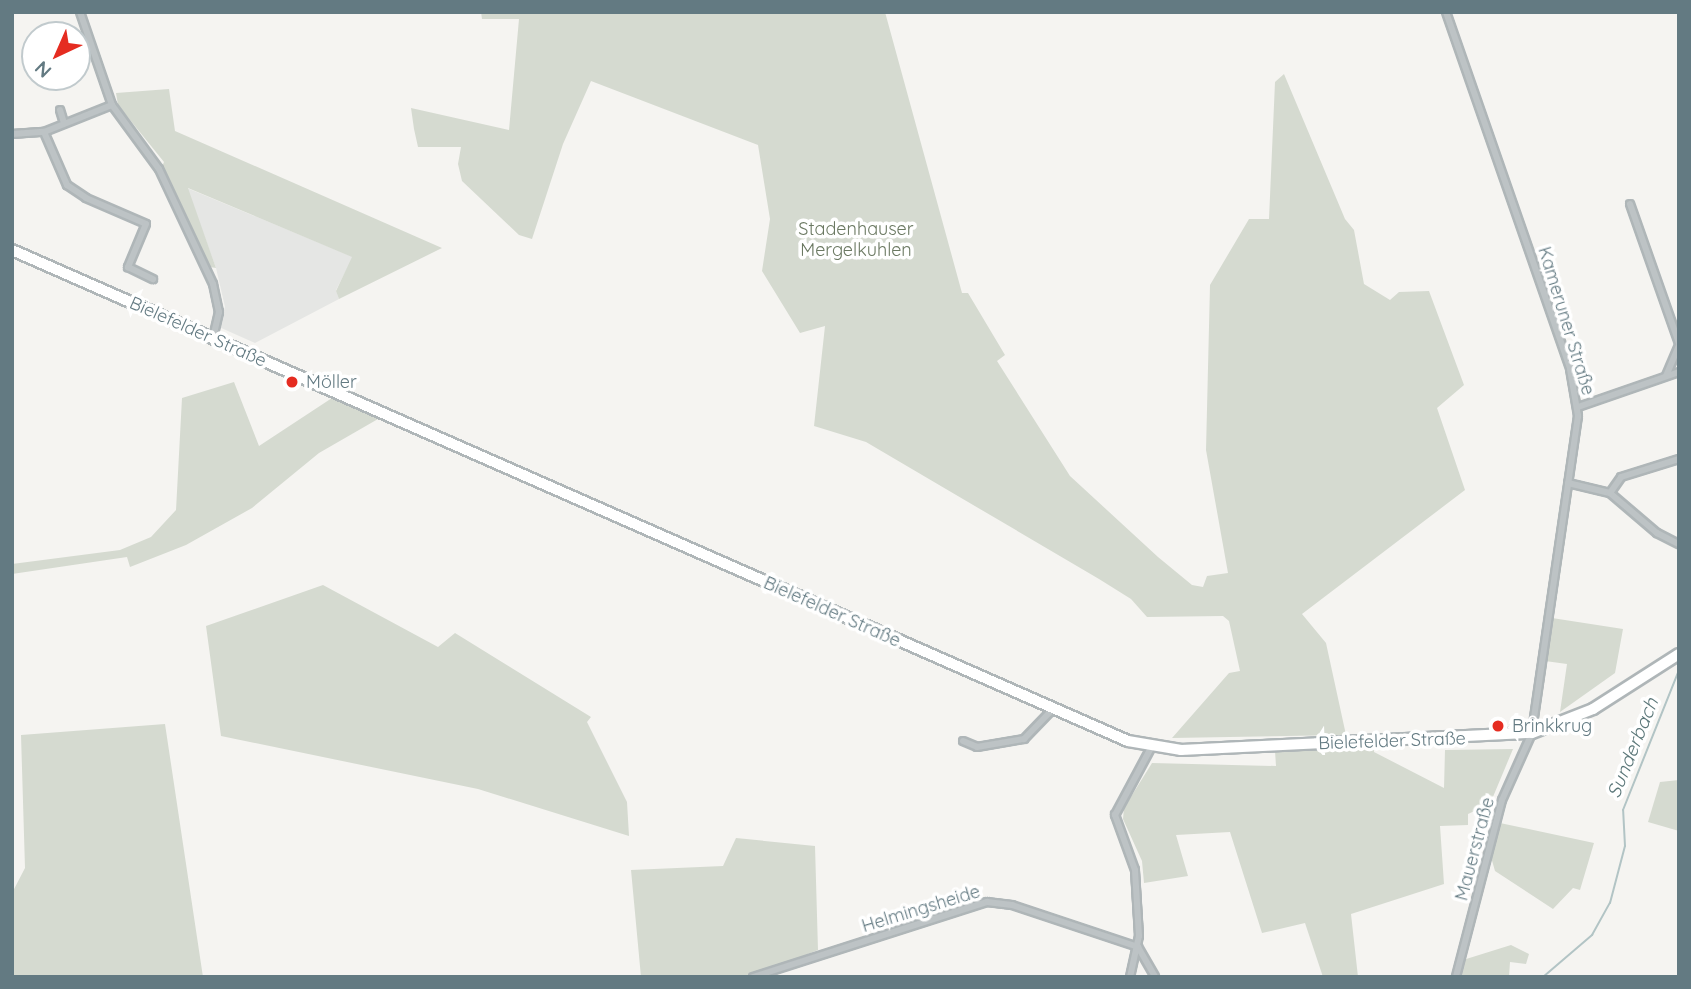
<!DOCTYPE html>
<html>
<head>
<meta charset="utf-8">
<style>
	body { margin:0 }
	#map { position:relative; width:1691px; height:989px; overflow:hidden; background:#f5f4f1; font-family:Quicksand,sans-serif }
	div>[style] { position:absolute }
	.built>* { inset:0; background:#e5e6e4 }
	.green>* { inset:0; background:#d5dad0 }
	.stream>* { height:2px; margin:-1px; padding:0 1px; transform-origin:1px; border-radius:1px; background:#b2c4c5 }
	.roads { filter:drop-shadow(2px 0 #afb6b8) drop-shadow(-2px 0 #afb6b8) drop-shadow(0 2px #afb6b8) drop-shadow(0 -2px #afb6b8) }
	.minor>* { height:6px; margin:-3px; padding:0 3px; transform-origin:3px; border-radius:3px; background:#bdc3c5 }
	.primary>* { height:10px; margin:-5px; padding:0 5px; transform-origin:5px; border-radius:5px; background:#fff }
	.dots>* { width:19px; height:19px; translate:-50% -50%; box-sizing:border-box; border:4px solid #fff; border-radius:50% }
	span { translate:-50% -50%; white-space:nowrap; text-align:center; line-height:1.15; -webkit-text-stroke:7px #fff; paint-order:stroke }
	.park-label { font-size:18px; color:#6b7962 }
	.street-label { font-size:18px; color:#637a82 }
	.poi-label { font-size:18px; color:#637a82 }
	.left { translate:0 -50%; text-align:left }
	.water-label { font-size:19px; color:#5a7678; font-style:italic }
	.frame { position:absolute; inset:0; border:14px solid #637a82; pointer-events:none }
	.north { position:absolute; left:21px; top:21px; width:70px; height:70px; box-sizing:border-box; background:#fff; border:2px solid #c1cacd; border-radius:50%; rotate:224deg; font-size:19px; font-weight:700; line-height:28px; text-align:center; color:#637a82 }
	.north::after { content:''; display:block; margin:auto; width:24px; height:32px; background:#e52c21; clip-path:polygon(50% 0,100% 100%,50% 72%,0 100%) }
</style>
</head>
<body>
<div id="map">
	<div class="built">
		<div style="clip-path:polygon(187px 188px,353px 257px,336px 290px,339px 299px,255px 343px,219px 327px,225px 307px,216px 268px)"></div>
	</div>
	<div class="green">
		<div style="clip-path:polygon(481px 12px,885px 12px,962px 293px,968px 293px,1005px 355px,997px 361px,1070px 476px,1158px 557px,1192px 585px,1203px 587px,1207px 576px,1228px 573px,1206px 450px,1210px 285px,1249px 219px,1269px 219px,1275px 82px,1284px 74px,1345px 219px,1354px 230px,1364px 284px,1390px 300px,1399px 292px,1429px 291px,1464px 385px,1437px 408px,1465px 490px,1302px 614px,1326px 643px,1346px 735px,1172px 738px,1229px 673px,1240px 671px,1229px 621px,1223px 616px,1147px 617px,1131px 599px,1099px 579px,866px 442px,814px 426px,825px 326px,800px 333px,762px 271px,770px 219px,758px 145px,591px 81px,563px 144px,532px 239px,519px 235px,462px 181px,458px 164px,461px 147px,418px 147px,414px 129px,411px 108px,509px 130px,519px 19px,482px 19px)"></div>
		<div style="clip-path:polygon(169px 89px,175px 131px,442px 248px,339px 299px,336px 291px,352px 257px,188px 188px,216px 268px,210px 267px,161px 169px,164px 162px,118px 105px,116px 93px)"></div>
		<div style="clip-path:polygon(234px 382px,259px 446px,332px 398px,378px 419px,319px 453px,252px 508px,186px 545px,130px 567px,127px 557px,12px 574px,12px 564px,120px 550px,151px 537px,176px 510px,182px 398px)"></div>
		<div style="clip-path:polygon(323px 585px,438px 647px,455px 633px,591px 717px,587px 722px,627px 802px,629px 836px,478px 789px,221px 736px,206px 626px)"></div>
		<div style="clip-path:polygon(1552px 618px,1623px 629px,1615px 673px,1560px 712px,1567px 664px,1545px 661px)"></div>
		<div style="clip-path:polygon(165px 724px,203px 977px,12px 977px,12px 893px,25px 868px,21px 735px)"></div>
		<div style="clip-path:polygon(1374px 747px,1374px 752px,1444px 788px,1445px 750px,1513px 749px,1490px 804px,1468px 814px,1468px 825px,1440px 826px,1444px 884px,1351px 914px,1358px 977px,1323px 977px,1305px 923px,1262px 933px,1230px 832px,1176px 835px,1188px 876px,1144px 883px,1142px 861px,1123px 819px,1124px 808px,1152px 763px,1276px 766px,1275px 751px)"></div>
		<div style="clip-path:polygon(1679px 780px,1679px 831px,1648px 822px,1660px 782px)"></div>
		<div style="clip-path:polygon(1500px 823px,1594px 843px,1580px 890px,1573px 888px,1553px 909px,1495px 871px,1491px 857px)"></div>
		<div style="clip-path:polygon(736px 838px,815px 846px,818px 950px,750px 977px,641px 977px,631px 870px,723px 866px)"></div>
		<div style="clip-path:polygon(1511px 945px,1529px 954px,1526px 964px,1510px 962px,1509px 977px,1459px 977px,1463px 960px)"></div>
	</div>
	<div class="stream">
		<div style="left:1543px;top:977px;width:65px;rotate:-40.6deg"></div>
		<div style="left:1592px;top:935px;width:37px;rotate:-61deg"></div>
		<div style="left:1610px;top:903px;width:59px;rotate:-75.3deg"></div>
		<div style="left:1625px;top:846px;width:36px;rotate:-93deg"></div>
		<div style="left:1623px;top:810px;width:151px;rotate:-68.2deg"></div>
	</div>
	<div class="roads">
		<div class="minor">
			<div style="left:80px;top:12px;width:98px;rotate:71deg"></div>
			<div style="left:112px;top:105px;width:79px;rotate:53.7deg"></div>
			<div style="left:159px;top:169px;width:127px;rotate:64.8deg"></div>
			<div style="left:213px;top:284px;width:29px;rotate:78deg"></div>
			<div style="left:219px;top:312px;width:28px;rotate:103deg"></div>
			<div style="left:1446px;top:12px;width:378px;rotate:70.8deg"></div>
			<div style="left:1570px;top:369px;width:48px;rotate:80.3deg"></div>
			<div style="left:1578px;top:416px;width:320px;rotate:98.3deg"></div>
			<div style="left:1532px;top:733px;width:73px;rotate:114.1deg"></div>
			<div style="left:1502px;top:800px;width:183px;rotate:104.6deg"></div>
			<div style="left:60px;top:110px;width:14px;rotate:73deg"></div>
			<div style="left:44px;top:132px;width:58px;rotate:66.5deg"></div>
			<div style="left:67px;top:185px;width:23px;rotate:34deg"></div>
			<div style="left:86px;top:198px;width:65px;rotate:23.4deg"></div>
			<div style="left:146px;top:224px;width:47px;rotate:112.7deg"></div>
			<div style="left:128px;top:267px;width:28px;rotate:26deg"></div>
			<div style="left:12px;top:134px;width:32px;rotate:-4deg"></div>
			<div style="left:44px;top:132px;width:73px;rotate:-21.7deg"></div>
			<div style="left:1630px;top:204px;width:147px;rotate:70.6deg"></div>
			<div style="left:1666px;top:376px;width:33px;rotate:-67deg"></div>
			<div style="left:1578px;top:407px;width:107px;rotate:-19.1deg"></div>
			<div style="left:1568px;top:483px;width:43px;rotate:13.4deg"></div>
			<div style="left:1610px;top:493px;width:62px;rotate:40.4deg"></div>
			<div style="left:1657px;top:533px;width:25px;rotate:27deg"></div>
			<div style="left:1610px;top:493px;width:19px;rotate:-55deg"></div>
			<div style="left:1621px;top:477px;width:61px;rotate:-17.2deg"></div>
			<div style="left:963px;top:741px;width:15px;rotate:23deg"></div>
			<div style="left:977px;top:747px;width:48px;rotate:-9.7deg"></div>
			<div style="left:1024px;top:739px;width:42px;rotate:-46deg"></div>
			<div style="left:753px;top:977px;width:246px;rotate:-17.8deg"></div>
			<div style="left:987px;top:902px;width:25px;rotate:7deg"></div>
			<div style="left:1012px;top:905px;width:133px;rotate:18.4deg"></div>
			<div style="left:1138px;top:947px;width:34px;rotate:60deg"></div>
			<div style="left:1130px;top:977px;width:42px;rotate:-77.6deg"></div>
			<div style="left:1139px;top:936px;width:66px;rotate:-93.5deg"></div>
			<div style="left:1135px;top:870px;width:59px;rotate:-110deg"></div>
			<div style="left:1115px;top:815px;width:78px;rotate:-61.8deg"></div>
		</div>
		<div class="primary">
			<div style="left:12px;top:250px;width:1219px;rotate:23.75deg"></div>
			<div style="left:1128px;top:741px;width:54px;rotate:9.6deg"></div>
			<div style="left:1181px;top:750px;width:351px;rotate:-2.8deg"></div>
			<div style="left:1532px;top:733px;width:66px;rotate:-21.5deg"></div>
			<div style="left:1593px;top:709px;width:102px;rotate:-32.6deg"></div>
		</div>
	</div>
	<div class="dots">
		<div style="left:292px;top:382px;background:#e52c21"></div>
		<div style="left:1498px;top:726px;background:#e52c21"></div>
	</div>
	<div class="park-label">
		<span style="left:856px;top:240px">Stadenhauser<br>Mergelkuhlen</span>
	</div>
	<div class="street-label">
		<span style="left:1566px;top:321px;rotate:73deg">Kameruner Straße</span>
		<span style="left:198px;top:332px;rotate:24deg">Bielefelder Straße</span>
		<span style="left:832px;top:612px;rotate:24deg">Bielefelder Straße</span>
		<span style="left:1392px;top:741px;rotate:-2deg">Bielefelder Straße</span>
		<span style="left:1475px;top:849px;rotate:-75deg">Mauerstraße</span>
		<span style="left:921px;top:909px;rotate:-17deg">Helmingsheide</span>
	</div>
	<div class="poi-label">
		<span class="left" style="left:306px;top:382px">Möller</span>
		<span class="left" style="left:1512px;top:726px">Brinkkrug</span>
	</div>
	<div class="water-label">
		<span style="left:1633px;top:748px;rotate:-68deg">Sunderbach</span>
	</div>
	<div class="frame"></div>
	<div class="north">N</div>
</div>
</body>
</html>
